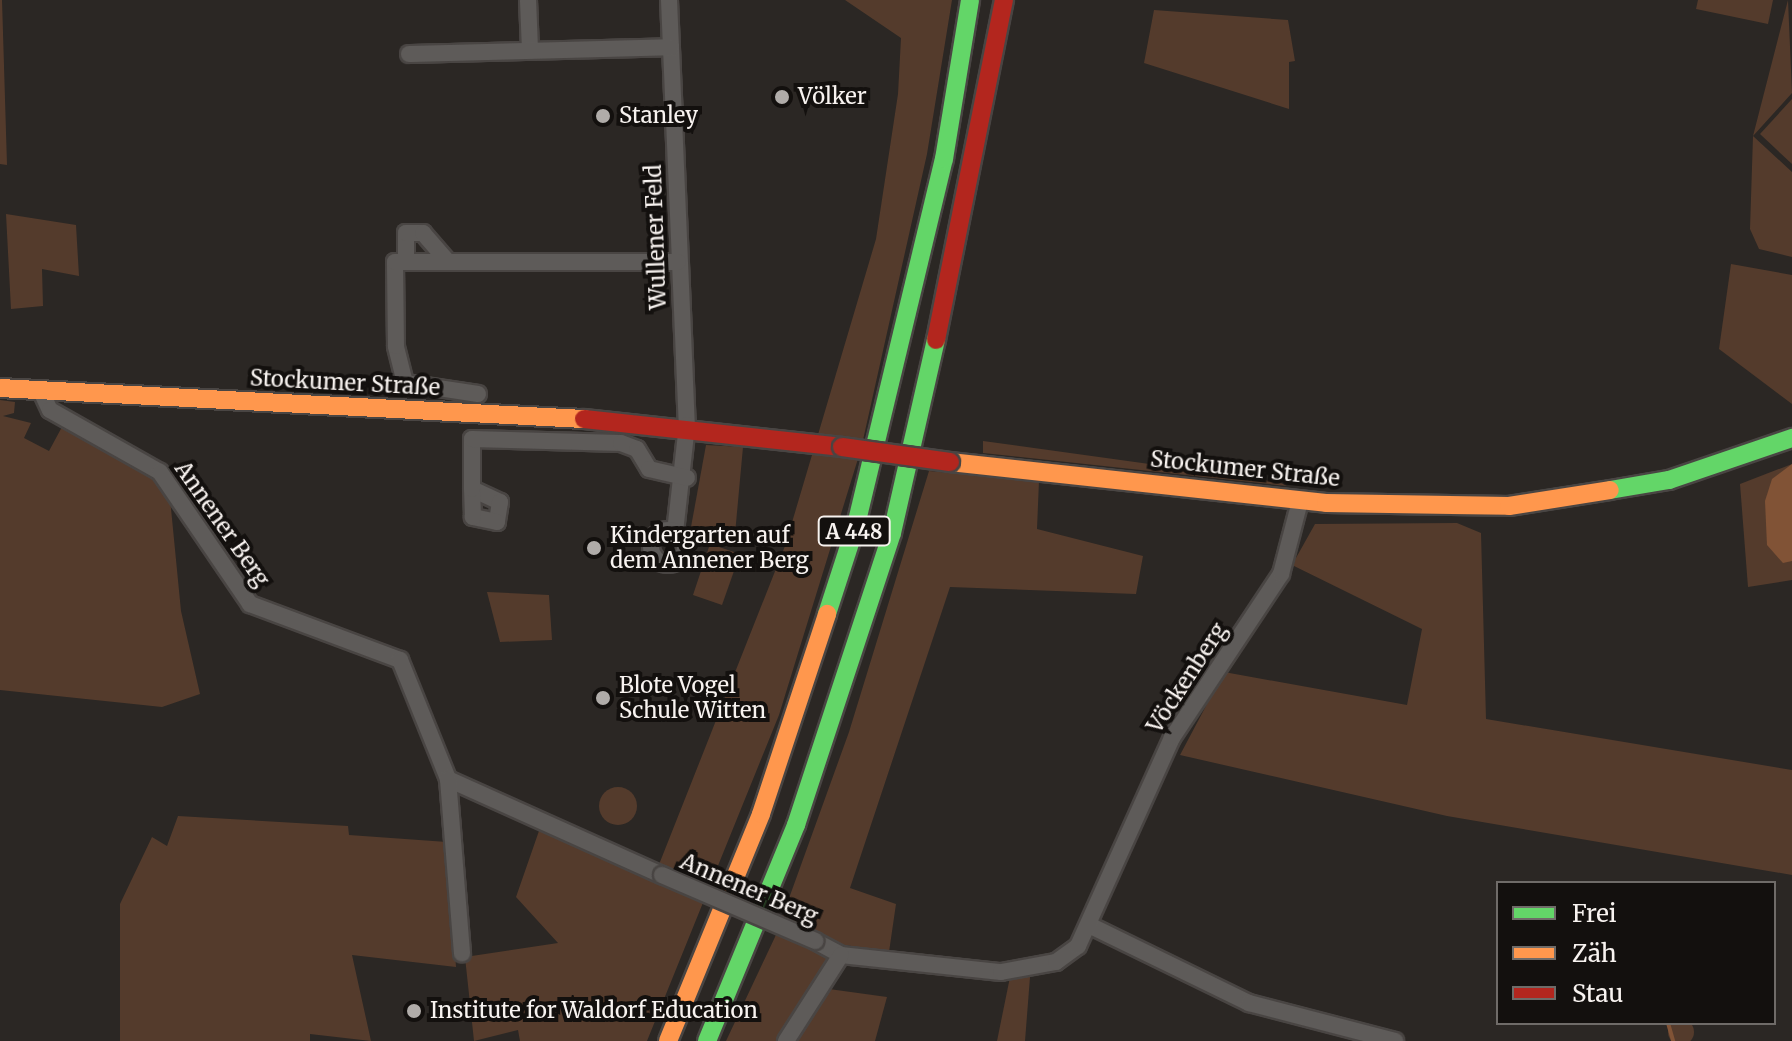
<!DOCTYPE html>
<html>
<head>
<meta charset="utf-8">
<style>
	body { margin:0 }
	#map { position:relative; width:1792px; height:1041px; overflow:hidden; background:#2b2724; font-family:Merriweather,serif }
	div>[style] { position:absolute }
	.green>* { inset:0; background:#543b2c }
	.round { border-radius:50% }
	.water>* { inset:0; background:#815336 }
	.stream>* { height:4px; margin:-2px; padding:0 2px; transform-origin:2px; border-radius:2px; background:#815336 }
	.roads { filter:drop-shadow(2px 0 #494543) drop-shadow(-2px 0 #494543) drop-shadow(0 2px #494543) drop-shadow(0 -2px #494543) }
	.street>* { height:16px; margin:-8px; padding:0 8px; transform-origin:8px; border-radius:8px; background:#5e5b59 }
	.street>.ring { margin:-8px; padding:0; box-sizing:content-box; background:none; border:16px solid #5e5b59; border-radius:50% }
	.fast>* { height:18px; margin:-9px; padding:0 9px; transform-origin:9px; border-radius:9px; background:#63d668 }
	.slow>* { height:18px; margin:-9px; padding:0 9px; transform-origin:9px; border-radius:9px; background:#ff974d }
	.jam>* { height:18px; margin:-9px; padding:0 9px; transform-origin:9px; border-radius:9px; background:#b3261e }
	.bridges { filter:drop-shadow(2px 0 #494543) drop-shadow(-2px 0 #494543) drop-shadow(0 2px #494543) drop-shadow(0 -2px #494543) }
	.street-bridge>* { height:16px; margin:-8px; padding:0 8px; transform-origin:8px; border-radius:8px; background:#5e5b59 }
	.jam-bridge>* { height:18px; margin:-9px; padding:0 9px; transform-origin:9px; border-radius:9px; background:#b3261e }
	.dots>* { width:22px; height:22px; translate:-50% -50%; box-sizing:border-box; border:4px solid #13100e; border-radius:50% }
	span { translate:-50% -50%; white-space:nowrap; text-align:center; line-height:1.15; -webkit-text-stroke:8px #13100e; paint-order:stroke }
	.shield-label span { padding:2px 6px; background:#13100e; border:2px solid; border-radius:6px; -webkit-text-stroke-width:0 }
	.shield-label { font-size:20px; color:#f8f3f0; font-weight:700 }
	.poi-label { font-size:22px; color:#f8f3f0 }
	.left { translate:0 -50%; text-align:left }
	.street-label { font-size:22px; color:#f8f3f0 }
	.legend { position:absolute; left:1496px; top:881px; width:280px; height:144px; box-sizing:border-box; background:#13100e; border:2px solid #6f6b68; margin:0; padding:10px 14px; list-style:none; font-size:24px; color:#f8f3f0 }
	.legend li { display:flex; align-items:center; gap:16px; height:40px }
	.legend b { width:40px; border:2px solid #6f6b68 }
</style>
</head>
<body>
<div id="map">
	<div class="green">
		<i style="clip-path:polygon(0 0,2px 0,7px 165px,0 164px)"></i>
		<i style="clip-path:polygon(845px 0,952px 0,927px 154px,861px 449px,779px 715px,647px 1041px,520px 1041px,518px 1030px,474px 1041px,465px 957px,558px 943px,516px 897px,540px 828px,658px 867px,785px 546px,876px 239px,898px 94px,901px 38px)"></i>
		<i style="clip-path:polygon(1698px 0,1773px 0,1768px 24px,1696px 9px)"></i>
		<i style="clip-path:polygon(1788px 0,1792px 93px,1753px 136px,1792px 172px,1792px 257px,1759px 249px,1750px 229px,1753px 136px)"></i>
		<i style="clip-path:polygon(1154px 10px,1288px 20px,1295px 61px,1289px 62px,1289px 109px,1144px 63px)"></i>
		<i style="clip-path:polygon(1792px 99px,1792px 164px,1760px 134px)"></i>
		<i style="clip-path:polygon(6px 214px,76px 225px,79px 276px,42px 269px,43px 306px,11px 309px)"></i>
		<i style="clip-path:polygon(1731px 264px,1792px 275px,1792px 404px,1719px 349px)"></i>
		<i style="clip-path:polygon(0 400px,15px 402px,14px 413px,3px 416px,31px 423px,24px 438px,49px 451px,63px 425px,169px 488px,181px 611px,200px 694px,162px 707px,0 690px)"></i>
		<i style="clip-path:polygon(983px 441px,1279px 482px,1287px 486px,983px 453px)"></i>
		<i style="clip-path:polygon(706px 445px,743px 447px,735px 534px,691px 527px)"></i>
		<i style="clip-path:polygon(1792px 464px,1792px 580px,1748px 587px,1740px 484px)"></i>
		<i style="clip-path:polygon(929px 471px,1039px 481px,1037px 529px,1143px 556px,1136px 594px,950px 587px,850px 888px,896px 904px,889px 952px,839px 944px,782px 1041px,726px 1041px,775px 937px,849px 732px)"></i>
		<i style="clip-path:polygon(1457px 523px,1481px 533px,1486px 719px,1792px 770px,1792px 875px,1447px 816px,1180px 755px,1224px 672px,1407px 705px,1422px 629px,1292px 565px,1315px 524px)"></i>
		<i style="clip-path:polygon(710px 544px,740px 554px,722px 605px,693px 595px)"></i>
		<i style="clip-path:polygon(487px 592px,549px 595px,552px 640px,500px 642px)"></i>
		<i class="round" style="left:599px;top:787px;width:38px;height:38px"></i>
		<i style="clip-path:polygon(178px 816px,348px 826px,349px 835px,447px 842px,456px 967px,352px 955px,371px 1041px,310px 1034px,310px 1041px,120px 1041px,120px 904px,152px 837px,167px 846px)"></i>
		<i style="clip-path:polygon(1010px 977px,1030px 977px,1025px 1041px,997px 1041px)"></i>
		<i style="clip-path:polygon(829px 989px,887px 997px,875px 1041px,798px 1041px)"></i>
		<i class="round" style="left:1668px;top:1019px;width:26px;height:26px"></i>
	</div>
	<div class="water">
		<i style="clip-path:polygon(1792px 464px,1792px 561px,1783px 563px,1767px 545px,1765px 501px,1772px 479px)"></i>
	</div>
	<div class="stream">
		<i style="left:1668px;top:1023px;width:19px;rotate:74deg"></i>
	</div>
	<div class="roads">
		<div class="street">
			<i style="left:528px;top:0;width:50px;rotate:87.7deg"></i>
			<i style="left:669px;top:0;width:425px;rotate:87.6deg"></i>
			<i style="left:687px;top:425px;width:108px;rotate:96.4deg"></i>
			<i style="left:409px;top:54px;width:262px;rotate:-1.5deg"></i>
			<i style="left:406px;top:262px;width:29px;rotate:-90deg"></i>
			<i style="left:406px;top:233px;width:17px"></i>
			<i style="left:423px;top:233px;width:37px;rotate:49deg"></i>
			<i style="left:41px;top:391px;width:21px;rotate:65deg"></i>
			<i style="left:50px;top:410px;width:126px;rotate:29.4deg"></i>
			<i style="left:160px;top:472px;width:160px;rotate:55.7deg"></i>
			<i style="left:250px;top:604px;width:160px;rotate:20.5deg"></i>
			<i style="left:400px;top:660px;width:128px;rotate:68deg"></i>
			<i style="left:448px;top:779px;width:235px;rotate:24.2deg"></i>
			<i style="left:478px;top:394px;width:74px;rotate:-171.4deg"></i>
			<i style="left:405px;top:383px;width:38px;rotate:-104deg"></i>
			<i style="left:396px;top:346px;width:84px;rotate:-90.7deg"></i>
			<i style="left:395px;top:262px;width:283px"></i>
			<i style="left:472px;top:489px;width:31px;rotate:25deg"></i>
			<i style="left:500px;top:502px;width:20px;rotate:99deg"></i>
			<i style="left:497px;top:522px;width:25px;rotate:-168deg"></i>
			<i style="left:473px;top:517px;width:28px;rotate:-92deg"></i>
			<i style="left:472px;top:489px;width:50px;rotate:-90deg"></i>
			<i style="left:472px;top:439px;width:149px;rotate:1.5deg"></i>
			<i style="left:621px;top:443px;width:17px;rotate:21deg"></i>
			<i style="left:637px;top:449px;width:23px;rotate:59deg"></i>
			<i style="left:649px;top:469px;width:39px;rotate:13deg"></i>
			<i class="ring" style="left:651px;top:530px;width:18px;height:18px"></i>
			<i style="left:448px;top:779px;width:175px;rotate:85.4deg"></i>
			<i style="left:1091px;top:926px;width:176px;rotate:26deg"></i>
			<i style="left:1249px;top:1003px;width:151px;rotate:14.6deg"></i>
			<i style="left:815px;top:941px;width:30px;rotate:28deg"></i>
			<i style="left:841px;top:955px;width:161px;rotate:6.1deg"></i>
			<i style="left:1001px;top:972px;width:56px;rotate:-10.3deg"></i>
			<i style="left:1056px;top:962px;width:27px;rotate:-36deg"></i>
			<i style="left:1078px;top:946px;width:228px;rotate:-65.7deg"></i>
			<i style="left:1172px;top:738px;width:197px;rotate:-56.4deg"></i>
			<i style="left:1281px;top:574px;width:75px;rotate:-75.4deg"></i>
			<i style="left:786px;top:1041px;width:102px;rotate:-57.4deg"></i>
		</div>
		<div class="fast">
			<i style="left:1610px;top:490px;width:60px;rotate:-9.6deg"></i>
			<i style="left:1669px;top:480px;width:130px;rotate:-18.9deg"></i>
			<i style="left:827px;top:614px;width:94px;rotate:-72deg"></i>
			<i style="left:856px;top:525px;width:376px;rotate:-76.5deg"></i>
			<i style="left:944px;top:159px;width:161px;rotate:-80.7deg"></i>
			<i style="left:707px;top:1041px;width:234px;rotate:-67.6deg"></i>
			<i style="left:796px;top:825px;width:307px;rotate:-71.8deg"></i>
			<i style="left:892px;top:533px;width:198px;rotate:-77.2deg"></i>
		</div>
		<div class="slow">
			<i style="left:0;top:388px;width:585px;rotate:3.04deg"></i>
			<i style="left:950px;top:462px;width:378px;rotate:6.2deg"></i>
			<i style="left:1326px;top:503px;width:183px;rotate:0.9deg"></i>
			<i style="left:1509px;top:506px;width:102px;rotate:-9deg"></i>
			<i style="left:668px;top:1041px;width:245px;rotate:-67.7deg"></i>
			<i style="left:761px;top:814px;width:211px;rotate:-71.7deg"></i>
		</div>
		<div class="jam">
			<i style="left:936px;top:340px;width:347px;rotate:-78.7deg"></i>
			<i style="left:584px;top:419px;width:260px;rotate:6.2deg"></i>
		</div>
	</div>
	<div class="bridges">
		<div class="street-bridge">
			<i style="left:662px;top:875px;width:167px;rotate:23.3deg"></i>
		</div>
		<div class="jam-bridge">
			<i style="left:842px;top:447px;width:109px;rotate:7.9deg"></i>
		</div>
	</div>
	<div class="dots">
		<i style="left:782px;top:97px;background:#b0aca9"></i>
		<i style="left:603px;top:116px;background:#b0aca9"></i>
		<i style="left:594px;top:548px;background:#b0aca9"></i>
		<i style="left:603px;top:698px;background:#b0aca9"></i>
		<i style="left:414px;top:1011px;background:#b0aca9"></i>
	</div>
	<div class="shield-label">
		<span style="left:854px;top:531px">A 448</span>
	</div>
	<div class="poi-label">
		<span class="left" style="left:798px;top:97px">Völker</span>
		<span class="left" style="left:619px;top:116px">Stanley</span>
		<span class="left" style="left:610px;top:548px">Kindergarten auf<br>dem Annener Berg</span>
		<span class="left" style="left:619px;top:698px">Blote Vogel<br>Schule Witten</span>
		<span class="left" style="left:430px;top:1011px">Institute for Waldorf Education</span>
	</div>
	<div class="street-label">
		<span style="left:656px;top:237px;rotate:-92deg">Wullener Feld</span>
		<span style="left:345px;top:383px;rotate:3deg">Stockumer Straße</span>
		<span style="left:1245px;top:469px;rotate:6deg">Stockumer Straße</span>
		<span style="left:222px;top:524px;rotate:55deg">Annener Berg</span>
		<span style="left:1187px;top:678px;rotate:-57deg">Vöckenberg</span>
		<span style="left:749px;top:889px;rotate:23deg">Annener Berg</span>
	</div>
	<ul class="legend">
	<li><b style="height:10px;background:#63d668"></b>Frei</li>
	<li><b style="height:10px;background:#ff974d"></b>Zäh</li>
	<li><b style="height:10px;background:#b3261e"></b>Stau</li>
	</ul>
</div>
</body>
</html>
